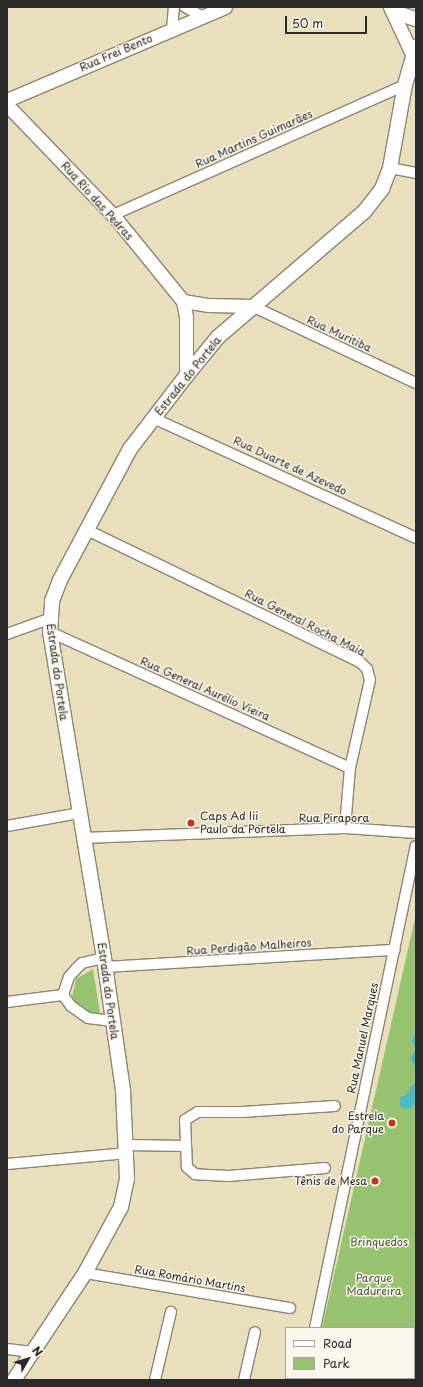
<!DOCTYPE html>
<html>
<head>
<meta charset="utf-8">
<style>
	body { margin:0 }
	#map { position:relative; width:423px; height:1387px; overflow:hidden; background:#eadfbc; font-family:"Playpen Sans",sans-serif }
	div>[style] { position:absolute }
	.green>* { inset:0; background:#97c371 }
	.water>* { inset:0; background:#4cbac5 }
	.roads { filter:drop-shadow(1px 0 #8a8574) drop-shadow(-1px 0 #8a8574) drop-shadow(0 1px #8a8574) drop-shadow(0 -1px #8a8574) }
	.minor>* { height:10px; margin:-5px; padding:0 5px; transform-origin:5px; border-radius:5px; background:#fff }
	.tertiary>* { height:13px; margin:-6.5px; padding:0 6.5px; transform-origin:6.5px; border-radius:6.5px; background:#fff }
	.secondary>* { height:14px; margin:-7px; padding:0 7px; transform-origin:7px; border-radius:7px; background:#fff }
	.dots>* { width:11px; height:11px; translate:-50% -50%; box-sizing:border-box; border:2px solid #fbf7ec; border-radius:50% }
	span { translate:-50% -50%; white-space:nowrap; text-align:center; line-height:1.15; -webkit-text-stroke:3px #fbf7ec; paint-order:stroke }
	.street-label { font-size:11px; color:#2b2b2b }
	.poi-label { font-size:11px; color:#2b2b2b }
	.left { translate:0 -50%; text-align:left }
	.right { translate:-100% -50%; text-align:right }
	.park-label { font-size:11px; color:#4b5940 }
	.frame { position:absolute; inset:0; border:8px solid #2b2b2b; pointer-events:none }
	.legend { position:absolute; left:285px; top:1327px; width:130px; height:52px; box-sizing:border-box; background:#fbf7ec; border:1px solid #a8a59f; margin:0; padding:5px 7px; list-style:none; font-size:12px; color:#2b2b2b }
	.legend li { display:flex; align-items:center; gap:8px; height:20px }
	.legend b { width:20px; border:1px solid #a8a59f }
	.north { position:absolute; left:8px; top:1339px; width:40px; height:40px; -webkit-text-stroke:3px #fbf7ec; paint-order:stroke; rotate:51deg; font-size:11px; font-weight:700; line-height:16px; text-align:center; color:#2b2b2b }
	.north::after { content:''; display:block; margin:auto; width:14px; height:18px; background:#2b2b2b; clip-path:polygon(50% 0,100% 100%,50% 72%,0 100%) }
	.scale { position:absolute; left:285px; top:16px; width:82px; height:18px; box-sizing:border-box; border:2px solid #2b2b2b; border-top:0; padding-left:5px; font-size:12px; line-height:14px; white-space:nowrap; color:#2b2b2b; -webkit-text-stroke:3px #fbf7ec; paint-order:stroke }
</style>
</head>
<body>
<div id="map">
	<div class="green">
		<i style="clip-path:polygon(416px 914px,415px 1380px,310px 1380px,414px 1378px,414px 1328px,322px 1328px)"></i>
		<i style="clip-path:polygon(93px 969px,100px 1013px,95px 1014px,89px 1014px,76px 1004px,72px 997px,76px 979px)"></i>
	</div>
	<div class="water">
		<i style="clip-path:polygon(416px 1030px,416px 1067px,410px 1059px,416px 1049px,412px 1041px)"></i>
		<i style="clip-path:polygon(416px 1082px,416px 1103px,410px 1109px,405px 1109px,400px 1106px,400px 1098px,409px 1093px,410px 1087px)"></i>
	</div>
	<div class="roads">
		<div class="minor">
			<i style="left:185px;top:7px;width:21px;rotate:29deg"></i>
			<i style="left:172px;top:29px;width:22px;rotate:-85deg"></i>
			<i style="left:390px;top:168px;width:26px;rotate:11deg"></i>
			<i style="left:113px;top:215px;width:320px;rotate:-24deg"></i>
			<i style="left:252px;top:306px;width:181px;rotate:25.2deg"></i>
			<i style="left:153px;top:418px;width:289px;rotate:24.5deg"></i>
			<i style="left:87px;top:530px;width:303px;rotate:25.8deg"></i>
			<i style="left:360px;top:662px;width:10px;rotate:45deg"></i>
			<i style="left:367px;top:669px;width:11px;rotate:75deg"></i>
			<i style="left:370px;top:680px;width:90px;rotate:102.8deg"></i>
			<i style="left:350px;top:768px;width:60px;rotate:94.8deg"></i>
			<i style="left:50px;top:632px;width:329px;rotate:24.4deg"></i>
			<i style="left:7px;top:634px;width:45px;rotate:-19.7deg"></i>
			<i style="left:7px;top:826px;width:73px;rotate:-10.2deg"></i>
			<i style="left:83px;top:838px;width:262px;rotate:-2.2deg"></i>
			<i style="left:345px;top:828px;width:71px;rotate:4deg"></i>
			<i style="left:106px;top:967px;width:289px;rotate:-3.4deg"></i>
			<i style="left:63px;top:995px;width:19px;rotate:-72deg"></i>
			<i style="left:69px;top:977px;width:11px;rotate:-49deg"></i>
			<i style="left:76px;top:969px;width:8px;rotate:-45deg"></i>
			<i style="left:82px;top:963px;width:23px;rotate:-13deg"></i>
			<i style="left:63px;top:995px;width:14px;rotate:54deg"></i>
			<i style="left:71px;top:1006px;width:21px;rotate:35deg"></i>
			<i style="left:88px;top:1018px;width:25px;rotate:7deg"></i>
			<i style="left:7px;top:1002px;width:56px;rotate:-7.1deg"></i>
			<i style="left:127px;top:1145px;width:59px;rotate:1deg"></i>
			<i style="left:7px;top:1164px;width:121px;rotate:-5.2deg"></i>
			<i style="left:325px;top:1168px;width:97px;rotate:175.3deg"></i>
			<i style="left:228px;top:1176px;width:33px;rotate:-177deg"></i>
			<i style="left:195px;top:1174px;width:11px;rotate:-139deg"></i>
			<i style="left:187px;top:1167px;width:47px;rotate:-92.4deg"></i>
			<i style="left:185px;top:1120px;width:15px;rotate:-32deg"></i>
			<i style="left:198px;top:1112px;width:44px"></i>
			<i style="left:242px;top:1112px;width:93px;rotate:-3.7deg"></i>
			<i style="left:85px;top:1273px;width:208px;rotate:9.7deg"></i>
			<i style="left:315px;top:1328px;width:492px;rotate:-78.2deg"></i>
			<i style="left:7px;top:1349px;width:25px;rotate:7deg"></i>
			<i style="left:155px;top:1380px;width:70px;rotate:-76.8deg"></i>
			<i style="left:244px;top:1380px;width:49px;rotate:-77.1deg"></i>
			<i style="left:303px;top:1380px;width:2px;rotate:-63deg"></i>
		</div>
		<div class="tertiary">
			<i style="left:390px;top:7px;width:52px;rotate:64.9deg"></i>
			<i style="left:7px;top:100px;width:237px;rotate:-23.1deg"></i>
			<i style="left:7px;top:105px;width:153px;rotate:46.1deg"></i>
			<i style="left:113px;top:215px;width:111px;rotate:50.9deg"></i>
			<i style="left:183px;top:301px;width:16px;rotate:79deg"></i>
			<i style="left:186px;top:317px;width:59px;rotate:90deg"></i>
			<i style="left:183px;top:301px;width:26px;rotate:9deg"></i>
			<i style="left:209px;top:305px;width:43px;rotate:1.3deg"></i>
		</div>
		<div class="secondary">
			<i style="left:394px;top:12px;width:23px;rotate:18deg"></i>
			<i style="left:14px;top:1380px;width:128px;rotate:-56.4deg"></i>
			<i style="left:85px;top:1273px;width:75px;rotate:-61.4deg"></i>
			<i style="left:121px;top:1207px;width:29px;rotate:-78deg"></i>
			<i style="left:127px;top:1179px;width:89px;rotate:-92.6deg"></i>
			<i style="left:123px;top:1090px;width:133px;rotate:-98.2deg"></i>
			<i style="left:104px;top:958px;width:330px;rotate:-99.4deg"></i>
			<i style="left:50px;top:632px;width:31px;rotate:-86deg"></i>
			<i style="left:52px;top:601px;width:22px;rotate:-69deg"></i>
			<i style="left:60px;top:580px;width:149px;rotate:-61.9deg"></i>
			<i style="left:130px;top:449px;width:92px;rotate:-52.5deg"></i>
			<i style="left:186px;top:376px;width:50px;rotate:-50.6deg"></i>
			<i style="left:218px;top:337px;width:192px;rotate:-40.6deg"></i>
			<i style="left:364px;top:212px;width:29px;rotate:-52deg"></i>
			<i style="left:382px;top:189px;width:22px;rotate:-69deg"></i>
			<i style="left:390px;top:168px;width:84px;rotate:-79.8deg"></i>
			<i style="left:405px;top:85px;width:40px;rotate:-74deg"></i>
		</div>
	</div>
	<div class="dots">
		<i style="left:191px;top:823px;background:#c8321e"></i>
		<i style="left:392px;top:1123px;background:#c8321e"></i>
		<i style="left:375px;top:1181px;background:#c8321e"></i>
	</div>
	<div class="street-label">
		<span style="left:116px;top:53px;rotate:-23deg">Rua Frei Bento</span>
		<span style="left:254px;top:139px;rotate:-24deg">Rua Martins Guimarães</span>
		<span style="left:97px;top:201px;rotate:48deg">Rua Rio das Pedras</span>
		<span style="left:339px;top:334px;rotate:25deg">Rua Muritiba</span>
		<span style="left:188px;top:376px;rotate:-51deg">Estrada do Portela</span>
		<span style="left:290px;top:466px;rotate:25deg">Rua Duarte de Azevedo</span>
		<span style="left:305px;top:623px;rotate:27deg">Rua General Rocha Maia</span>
		<span style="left:57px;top:672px;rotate:82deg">Estrada do Portela</span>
		<span style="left:205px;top:689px;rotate:24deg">Rua General Aurélio Vieira</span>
		<span style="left:334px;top:818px">Rua Pirapora</span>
		<span style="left:249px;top:947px;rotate:-4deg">Rua Perdigão Malheiros</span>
		<span style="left:108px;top:991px;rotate:82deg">Estrada do Portela</span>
		<span style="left:363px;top:1038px;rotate:-78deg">Rua Manuel Marques</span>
		<span style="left:190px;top:1279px;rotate:10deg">Rua Romário Martins</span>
	</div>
	<div class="poi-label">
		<span class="left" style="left:200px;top:823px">Caps Ad Iii<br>Paulo da Portela</span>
		<span class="right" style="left:384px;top:1123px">Estrela<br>do Parque</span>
		<span class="right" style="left:367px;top:1181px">Tênis de Mesa</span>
	</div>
	<div class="park-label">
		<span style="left:379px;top:1242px">Brinquedos</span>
		<span style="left:374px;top:1285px">Parque<br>Madureira</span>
	</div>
	<div class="frame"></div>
	<ul class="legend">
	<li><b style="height:5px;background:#fff"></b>Road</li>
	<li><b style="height:11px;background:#97c371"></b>Park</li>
	</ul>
	<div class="north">N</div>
	<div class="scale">50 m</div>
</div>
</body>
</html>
